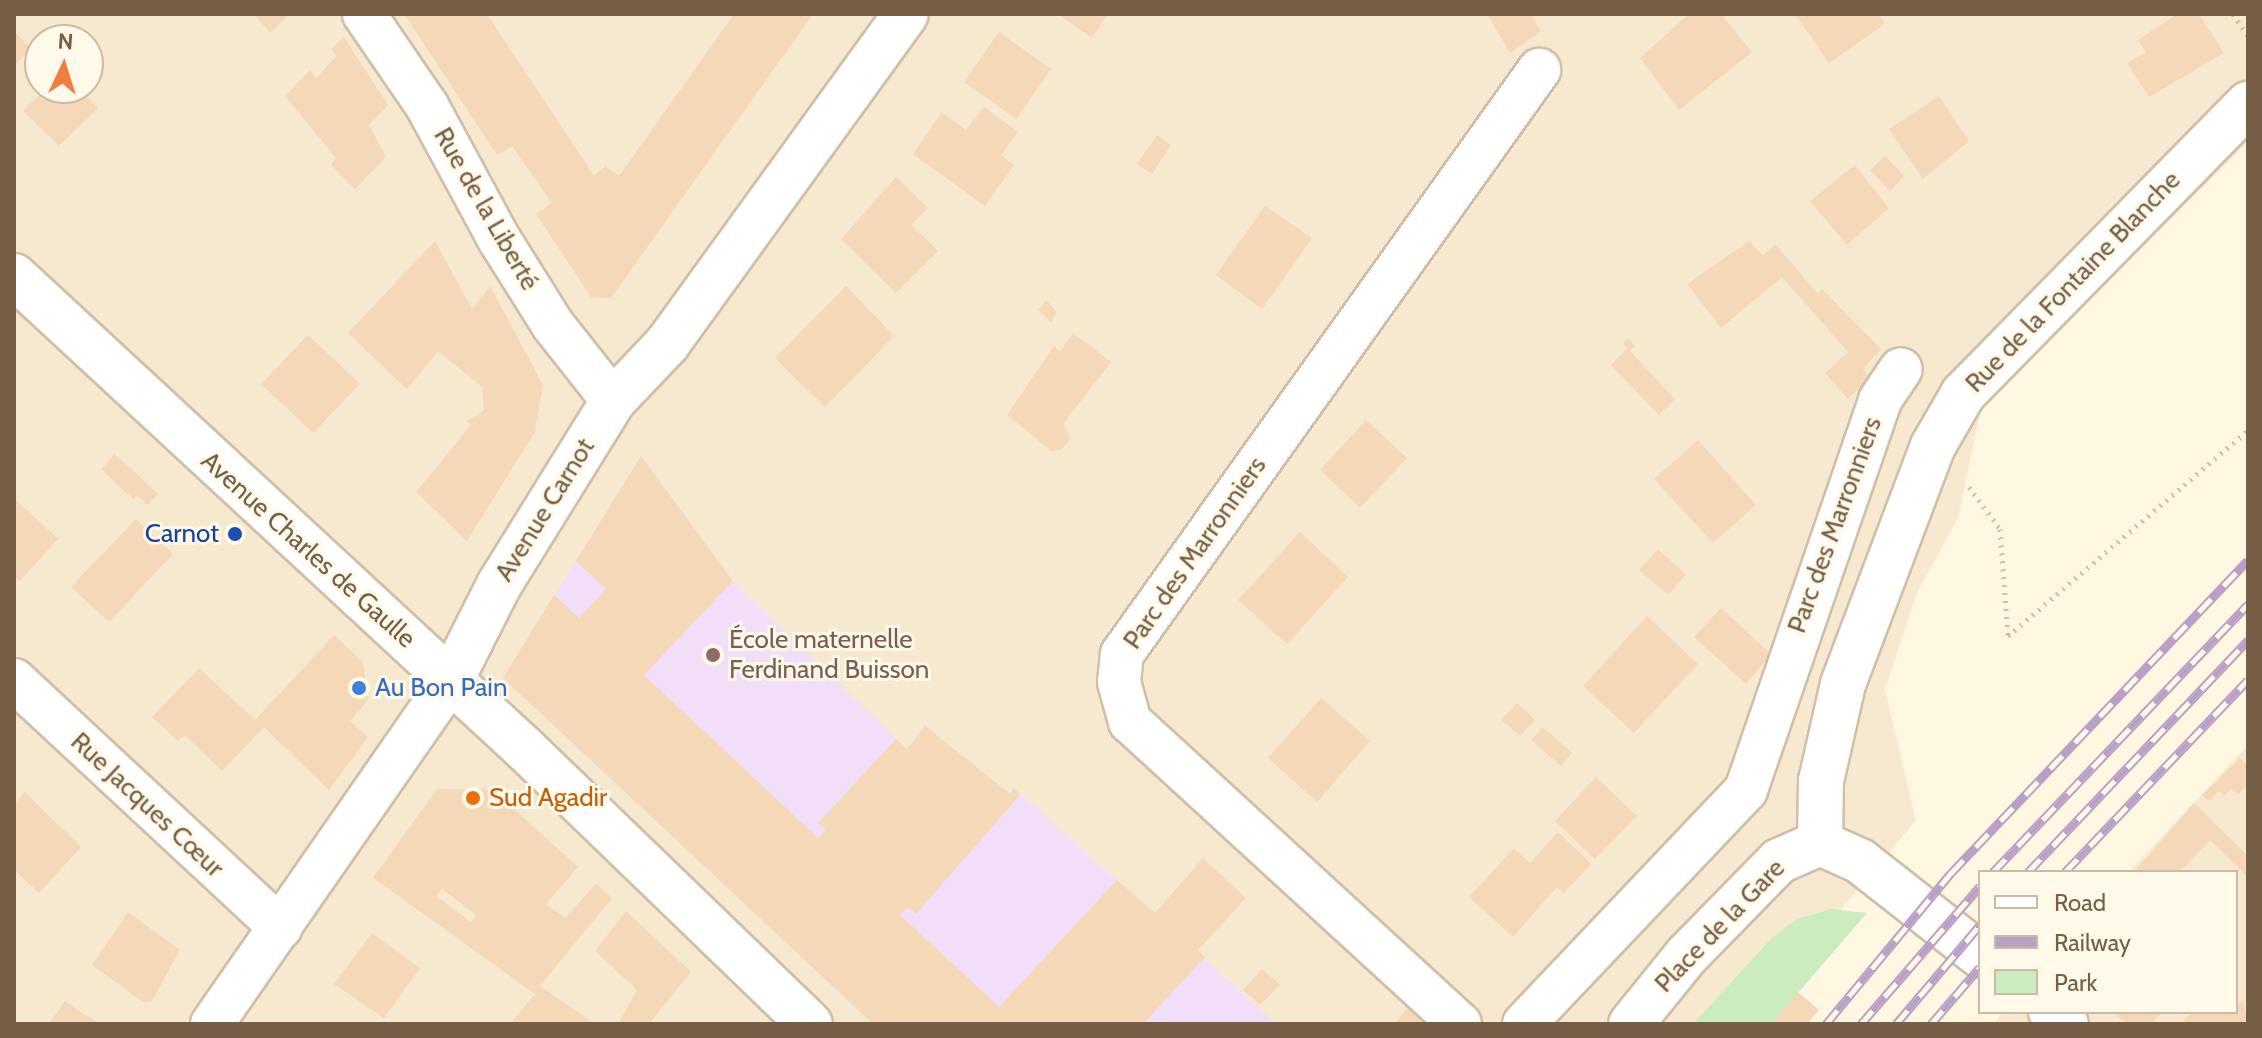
<!DOCTYPE html>
<html>
<head>
<meta charset="utf-8">
<style>
	body { margin:0 }
	#map { position:relative; width:2262px; height:1038px; overflow:hidden; background:#fef7e1; font-family:Cabin,sans-serif }
	div>[style] { position:absolute }
	.residential>* { inset:0; background:#f6e9cf }
	.education>* { inset:0; background:#f3defa }
	.green>* { inset:0; background:#cbecbf }
	.building>* { inset:0; background:#f5d8b7 }
	.path>* { height:5px; margin-top:-2.5px; transform-origin:0; background:repeating-linear-gradient(90deg,#d9bc9a 0 2px,transparent 0 8px) }
	.roads { filter:drop-shadow(2px 0 #cfbfa8) drop-shadow(-2px 0 #cfbfa8) drop-shadow(0 2px #cfbfa8) drop-shadow(0 -2px #cfbfa8) }
	.minor>* { height:42px; margin:-21px; padding:0 21px; transform-origin:21px; border-radius:21px; background:#fff }
	.tertiary>* { height:44px; margin:-22px; padding:0 22px; transform-origin:22px; border-radius:22px; background:#fff }
	.rail>* { height:9px; margin-top:-4.5px; transform-origin:0; background:repeating-linear-gradient(90deg,#fff9e9 0 18px,#baa0c7 0 36px); box-sizing:border-box; border-block:2px solid #baa0c7 }
	.dots>* { width:22px; height:22px; translate:-50% -50%; box-sizing:border-box; border:4px solid #fff9e9; border-radius:50% }
	span { translate:-50% -50%; white-space:nowrap; text-align:center; line-height:1.15; -webkit-text-stroke:6px #fff9e9; paint-order:stroke }
	.street-label { font-size:26px; color:#765e47 }
	.transit-label { font-size:26px; color:#164399 }
	.right { translate:-100% -50%; text-align:right }
	.education-label { font-size:26px; color:#785e54 }
	.left { translate:0 -50%; text-align:left }
	.shop-label { font-size:26px; color:#366cbe }
	.food-label { font-size:26px; color:#c56008 }
	.frame { position:absolute; inset:0; border:16px solid #765e47; pointer-events:none }
	.legend { position:absolute; left:1978px; top:870px; width:260px; height:144px; box-sizing:border-box; background:#fff9e9; border:2px solid #c8bba8; margin:0; padding:10px 14px; list-style:none; font-size:24px; color:#765e47 }
	.legend li { display:flex; align-items:center; gap:16px; height:40px }
	.legend b { width:40px; border:2px solid #c8bba8 }
	.north { position:absolute; left:24px; top:24px; width:80px; height:80px; box-sizing:border-box; background:#fff9e9; border:2px solid #c8bba8; border-radius:50%; rotate:4deg; font-size:22px; font-weight:700; line-height:32px; text-align:center; color:#765e47 }
	.north::after { content:''; display:block; margin:auto; width:28px; height:36px; background:#ef7f3f; clip-path:polygon(50% 0,100% 100%,50% 72%,0 100%) }
</style>
</head>
<body>
<div id="map">
	<div class="residential">
		<i style="clip-path:polygon(evenodd,14px 14px,2248px 14px,2248px 142px,1981px 409px,1958px 518px,1916px 595px,1885px 690px,1916px 820px,1745px 1024px,14px 1024px,14px 14px,40px 40px,88px 40px,88px 88px,40px 88px,40px 40px)"></i>
		<i style="clip-path:polygon(2248px 745px,2248px 1024px,1993px 1024px,2003px 1012px,2236px 1012px,2236px 872px,2129px 872px)"></i>
	</div>
	<div class="education">
		<i style="clip-path:polygon(641px 456px,733px 581px,907px 749px,925px 726px,1009px 794px,1014px 788px,1277px 1024px,873px 1024px,503px 678px)"></i>
	</div>
	<div class="green">
		<i style="clip-path:polygon(1832px 909px,1867px 913px,1771px 1024px,1693px 1024px,1771px 939px,1797px 919px)"></i>
	</div>
	<div class="building">
		<i style="clip-path:polygon(254px 14px,289px 14px,270px 33px)"></i>
		<i style="clip-path:polygon(404px 14px,487px 14px,594px 176px,605px 166px,619px 176px,734px 14px,813px 14px,611px 298px,591px 297px,536px 214px,552px 203px,512px 146px,497px 155px)"></i>
		<i style="clip-path:polygon(1058px 14px,1108px 14px,1092px 38px)"></i>
		<i style="clip-path:polygon(1487px 14px,1531px 14px,1541px 32px,1510px 53px)"></i>
		<i style="clip-path:polygon(1689px 14px,1721px 14px,1752px 52px,1679px 110px,1640px 58px)"></i>
		<i style="clip-path:polygon(1795px 14px,1878px 14px,1885px 24px,1829px 63px)"></i>
		<i style="clip-path:polygon(2177px 14px,2199px 14px,2224px 53px,2149px 97px,2127px 63px,2146px 52px,2138px 40px)"></i>
		<i style="clip-path:polygon(14px 31px,31px 49px,14px 66px)"></i>
		<i style="clip-path:polygon(999px 32px,1051px 69px,1016px 119px,964px 82px)"></i>
		<i style="clip-path:polygon(344px 37px,388px 105px,369px 125px,386px 157px,355px 189px,331px 165px,336px 158px,285px 96px,310px 70px,316px 78px,337px 56px,331px 49px)"></i>
		<i style="clip-path:polygon(47px 88px,78px 88px,98px 108px,59px 146px,23px 111px)"></i>
		<i style="clip-path:polygon(1939px 96px,1969px 141px,1923px 179px,1889px 129px)"></i>
		<i style="clip-path:polygon(984px 107px,1018px 132px,1001px 155px,1014px 165px,985px 206px,913px 154px,942px 112px,966px 130px)"></i>
		<i style="clip-path:polygon(1157px 135px,1171px 145px,1152px 174px,1137px 164px)"></i>
		<i style="clip-path:polygon(1885px 156px,1904px 176px,1890px 191px,1870px 170px)"></i>
		<i style="clip-path:polygon(1855px 165px,1889px 208px,1847px 245px,1810px 201px)"></i>
		<i style="clip-path:polygon(896px 177px,928px 208px,911px 225px,938px 251px,896px 293px,841px 239px)"></i>
		<i style="clip-path:polygon(1265px 206px,1312px 238px,1262px 309px,1216px 275px)"></i>
		<i style="clip-path:polygon(435px 241px,472px 309px,490px 286px,543px 385px,535px 432px,467px 541px,416px 492px,471px 425px,467px 421px,484px 410px,482px 387px,438px 351px,407px 389px,348px 333px)"></i>
		<i style="clip-path:polygon(1749px 241px,1763px 256px,1775px 244px,1818px 294px,1822px 289px,1881px 349px,1863px 369px,1870px 377px,1848px 399px,1825px 373px,1848px 352px,1782px 277px,1721px 328px,1687px 284px)"></i>
		<i style="clip-path:polygon(846px 286px,894px 336px,825px 407px,775px 358px)"></i>
		<i style="clip-path:polygon(1046px 300px,1057px 312px,1051px 322px,1038px 310px)"></i>
		<i style="clip-path:polygon(1073px 333px,1111px 362px,1063px 424px,1071px 438px,1061px 450px,1051px 451px,1007px 415px,1054px 346px,1060px 351px)"></i>
		<i style="clip-path:polygon(308px 335px,360px 384px,313px 433px,261px 384px)"></i>
		<i style="clip-path:polygon(1628px 338px,1635px 346px,1630px 351px,1675px 399px,1659px 415px,1611px 365px,1627px 348px,1623px 343px)"></i>
		<i style="clip-path:polygon(1366px 420px,1407px 458px,1360px 508px,1320px 470px)"></i>
		<i style="clip-path:polygon(1698px 440px,1756px 505px,1713px 543px,1654px 479px)"></i>
		<i style="clip-path:polygon(115px 454px,158px 494px,148px 505px,137px 495px,133px 499px,101px 469px)"></i>
		<i style="clip-path:polygon(641px 456px,733px 581px,644px 675px,818px 838px,826px 830px,818px 823px,896px 739px,907px 749px,925px 726px,1010px 794px,1014px 788px,1020px 795px,916px 914px,908px 907px,900px 915px,999px 1007px,1117px 880px,1155px 913px,1203px 858px,1246px 898px,1198px 950px,1205px 957px,1143px 1024px,873px 1024px,503px 678px,554px 595px,579px 618px,606px 589px,576px 561px)"></i>
		<i style="clip-path:polygon(14px 498px,58px 539px,20px 581px,14px 576px)"></i>
		<i style="clip-path:polygon(136px 519px,173px 554px,109px 622px,71px 587px)"></i>
		<i style="clip-path:polygon(1300px 532px,1348px 577px,1287px 644px,1238px 600px)"></i>
		<i style="clip-path:polygon(1658px 549px,1686px 575px,1668px 595px,1639px 570px)"></i>
		<i style="clip-path:polygon(1721px 608px,1771px 654px,1746px 684px,1694px 637px)"></i>
		<i style="clip-path:polygon(1647px 616px,1698px 664px,1634px 733px,1583px 686px)"></i>
		<i style="clip-path:polygon(334px 635px,363px 662px,368px 700px,350px 721px,368px 737px,329px 790px,264px 727px,222px 771px,185px 735px,178px 741px,152px 717px,199px 668px,255px 720px)"></i>
		<i style="clip-path:polygon(1321px 698px,1370px 741px,1317px 802px,1268px 758px)"></i>
		<i style="clip-path:polygon(1517px 703px,1535px 720px,1520px 736px,1501px 720px)"></i>
		<i style="clip-path:polygon(1543px 727px,1572px 753px,1561px 766px,1531px 740px)"></i>
		<i style="clip-path:polygon(2240px 758px,2248px 766px,2248px 784px,2239px 794px,2231px 789px,2224px 796px,2219px 791px,2209px 801px,2202px 795px)"></i>
		<i style="clip-path:polygon(1596px 777px,1637px 816px,1595px 859px,1555px 821px)"></i>
		<i style="clip-path:polygon(evenodd,437px 789px,493px 790px,578px 867px,546px 904px,565px 918px,596px 884px,612px 898px,540px 986px,595px 1024px,510px 1024px,535px 994px,373px 878px,437px 789px,442px 889px,476px 915px,471px 922px,436px 896px,442px 889px)"></i>
		<i style="clip-path:polygon(25px 792px,81px 847px,39px 893px,14px 869px,14px 804px)"></i>
		<i style="clip-path:polygon(2194px 803px,2248px 856px,2248px 877px,2210px 840px,2180px 872px,2134px 872px)"></i>
		<i style="clip-path:polygon(1558px 832px,1591px 864px,1564px 893px,1557px 887px,1513px 937px,1469px 897px,1514px 848px,1530px 863px)"></i>
		<i style="clip-path:polygon(626px 911px,691px 972px,649px 1024px,618px 1024px,637px 990px,595px 951px)"></i>
		<i style="clip-path:polygon(128px 912px,180px 950px,152px 1001px,143px 1002px,92px 965px)"></i>
		<i style="clip-path:polygon(372px 933px,420px 968px,384px 1018px,334px 984px)"></i>
		<i style="clip-path:polygon(1262px 969px,1280px 985px,1260px 1005px,1243px 990px)"></i>
		<i style="clip-path:polygon(1798px 992px,1819px 1010px,1807px 1024px,1771px 1024px)"></i>
		<i style="clip-path:polygon(2243px 999px,2248px 1024px,2181px 1024px,2192px 1012px,2236px 1012px,2236px 1001px,2239px 1005px)"></i>
		<i style="clip-path:polygon(65px 1001px,83px 1014px,102px 1024px,49px 1024px)"></i>
		<i style="clip-path:polygon(1410px 1004px,1431px 1024px,1395px 1024px)"></i>
		<i style="clip-path:polygon(2113px 1012px,2163px 1012px,2151px 1024px,2127px 1024px)"></i>
	</div>
	<div class="path">
		<i style="left:2233px;top:14px;width:27px;rotate:56deg"></i>
		<i style="left:1969px;top:487px;width:52px;rotate:53.6deg"></i>
		<i style="left:2000px;top:529px;width:107px;rotate:85.7deg"></i>
		<i style="left:2008px;top:636px;width:316px;rotate:-40.6deg"></i>
	</div>
	<div class="roads">
		<div class="minor">
			<i style="left:364px;top:14px;width:112px;rotate:55.6deg"></i>
			<i style="left:427px;top:106px;width:151px;rotate:61.6deg"></i>
			<i style="left:499px;top:239px;width:102px;rotate:57.9deg"></i>
			<i style="left:553px;top:325px;width:97px;rotate:51.7deg"></i>
			<i style="left:14px;top:680px;width:364px;rotate:42.9deg"></i>
			<i style="left:212px;top:1024px;width:419px;rotate:-55.2deg"></i>
			<i style="left:1460px;top:1024px;width:447px;rotate:-137.5deg"></i>
			<i style="left:1130px;top:722px;width:41px;rotate:-105.4deg"></i>
			<i style="left:1119px;top:682px;width:28px;rotate:-84deg"></i>
			<i style="left:1122px;top:654px;width:718px;rotate:-54.47deg"></i>
			<i style="left:1524px;top:1024px;width:323px;rotate:-46.5deg"></i>
			<i style="left:1746px;top:790px;width:412px;rotate:-71deg"></i>
			<i style="left:1880px;top:400px;width:37px;rotate:-56deg"></i>
		</div>
		<div class="tertiary">
			<i style="left:14px;top:276px;width:696px;rotate:42.79deg"></i>
			<i style="left:525px;top:749px;width:396px;rotate:44deg"></i>
			<i style="left:451px;top:680px;width:106px;rotate:-63.2deg"></i>
			<i style="left:499px;top:585px;width:216px;rotate:-58.2deg"></i>
			<i style="left:613px;top:401px;width:79px;rotate:-46.5deg"></i>
			<i style="left:667px;top:344px;width:407px;rotate:-54.1deg"></i>
			<i style="left:1820px;top:843px;width:62px;rotate:-89.1deg"></i>
			<i style="left:1821px;top:781px;width:99px;rotate:-77.2deg"></i>
			<i style="left:1843px;top:684px;width:254px;rotate:-69.3deg"></i>
			<i style="left:1933px;top:446px;width:60px;rotate:-60deg"></i>
			<i style="left:1963px;top:394px;width:407px;rotate:-45.5deg"></i>
			<i style="left:1820px;top:843px;width:44px;rotate:24.2deg"></i>
			<i style="left:1860px;top:861px;width:152px;rotate:38.1deg"></i>
			<i style="left:2051px;top:1012px;width:19px;rotate:39deg"></i>
			<i style="left:1631px;top:1024px;width:87px;rotate:-51deg"></i>
			<i style="left:1686px;top:956px;width:133px;rotate:-45.6deg"></i>
			<i style="left:1779px;top:861px;width:45px;rotate:-23.7deg"></i>
		</div>
	</div>
	<div class="rail">
		<i style="left:1993px;top:872px;width:370px;rotate:-46.4deg"></i>
		<i style="left:2028px;top:872px;width:320px;rotate:-46.5deg"></i>
		<i style="left:2065px;top:872px;width:265px;rotate:-46.4deg"></i>
		<i style="left:1826px;top:1024px;width:196px;rotate:-50.4deg"></i>
		<i style="left:1951px;top:873px;width:431px;rotate:-46.5deg"></i>
		<i style="left:1861px;top:1024px;width:182px;rotate:-49.2deg"></i>
		<i style="left:1896px;top:1024px;width:130px;rotate:-49.7deg"></i>
		<i style="left:1931px;top:1024px;width:75px;rotate:-49.3deg"></i>
	</div>
	<div class="dots">
		<i style="left:235px;top:534px;background:#1a4fb4"></i>
		<i style="left:713px;top:655px;background:#8d6e63"></i>
		<i style="left:359px;top:688px;background:#3f7fe0"></i>
		<i style="left:473px;top:798px;background:#e8710a"></i>
	</div>
	<div class="street-label">
		<span style="left:486px;top:209px;rotate:60deg">Rue de la Liberté</span>
		<span style="left:2073px;top:282px;rotate:-46deg">Rue de la Fontaine Blanche</span>
		<span style="left:545px;top:510px;rotate:-58deg">Avenue Carnot</span>
		<span style="left:1835px;top:525px;rotate:-70deg">Parc des Marronniers</span>
		<span style="left:308px;top:550px;rotate:42deg">Avenue Charles de Gaulle</span>
		<span style="left:1195px;top:553px;rotate:-55deg">Parc des Marronniers</span>
		<span style="left:147px;top:805px;rotate:43deg">Rue Jacques Cœur</span>
		<span style="left:1720px;top:926px;rotate:-46deg">Place de la Gare</span>
	</div>
	<div class="transit-label">
		<span class="right" style="left:219px;top:534px">Carnot</span>
	</div>
	<div class="education-label">
		<span class="left" style="left:729px;top:655px">École maternelle<br>Ferdinand Buisson</span>
	</div>
	<div class="shop-label">
		<span class="left" style="left:375px;top:688px">Au Bon Pain</span>
	</div>
	<div class="food-label">
		<span class="left" style="left:489px;top:798px">Sud Agadir</span>
	</div>
	<div class="frame"></div>
	<ul class="legend">
	<li><b style="height:10px;background:#fff"></b>Road</li>
	<li><b style="height:10px;background:#baa0c7"></b>Railway</li>
	<li><b style="height:22px;background:#cbecbf"></b>Park</li>
	</ul>
	<div class="north">N</div>
</div>
</body>
</html>
